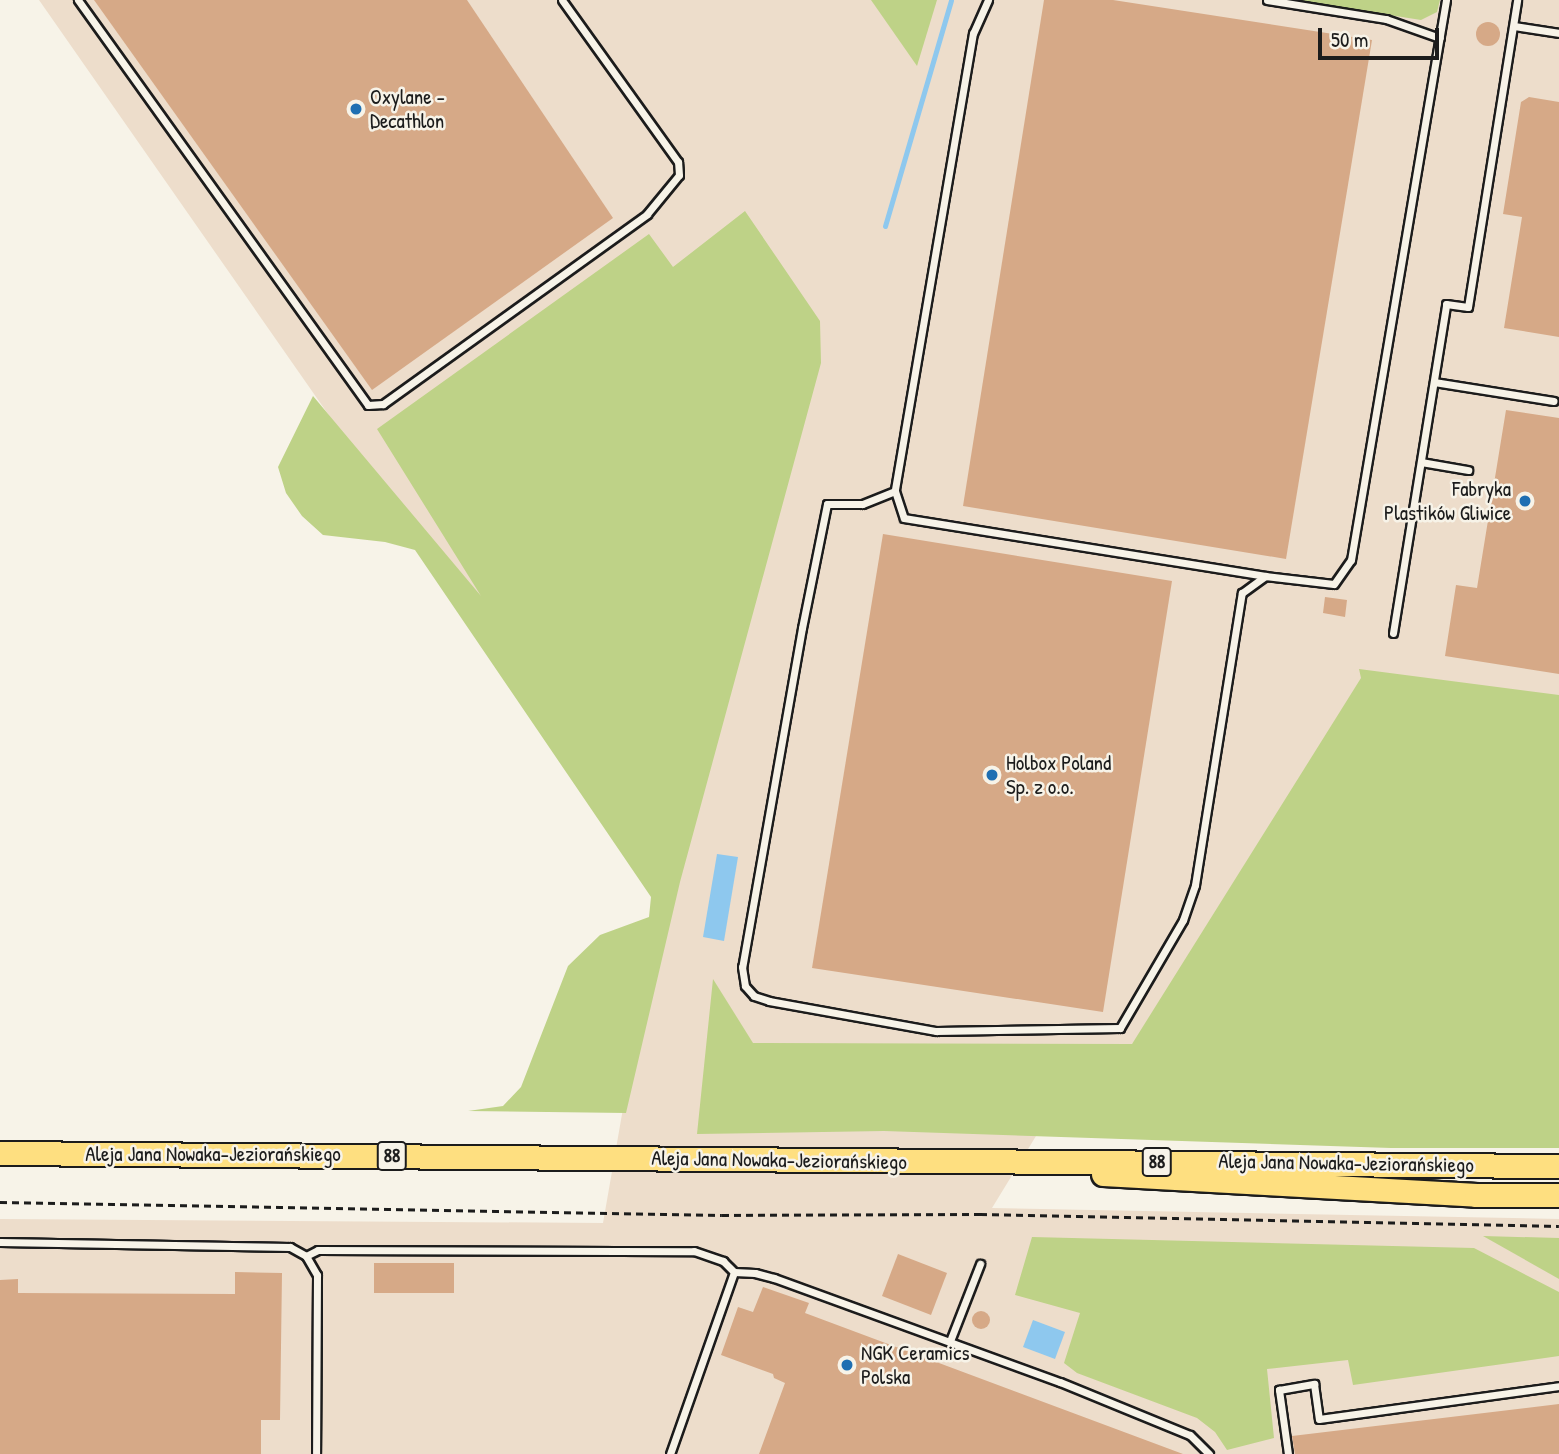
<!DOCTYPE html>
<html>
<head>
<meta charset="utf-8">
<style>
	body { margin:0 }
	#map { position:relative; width:1559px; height:1454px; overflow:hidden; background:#f7f3e8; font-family:"Patrick Hand",sans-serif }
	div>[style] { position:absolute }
	.built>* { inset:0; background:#edddcb }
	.green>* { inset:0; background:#bed287 }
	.water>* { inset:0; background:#8ec8ee }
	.stream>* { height:5px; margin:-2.5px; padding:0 2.5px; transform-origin:2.5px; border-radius:2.5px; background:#8ec8ee }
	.building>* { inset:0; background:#d6a987 }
	.round { border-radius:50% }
	.path>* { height:2.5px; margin-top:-1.25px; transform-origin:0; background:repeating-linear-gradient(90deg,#1c1c1c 0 7px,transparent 0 12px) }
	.roads { filter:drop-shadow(2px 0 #1c1c1c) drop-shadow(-2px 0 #1c1c1c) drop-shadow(0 2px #1c1c1c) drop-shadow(0 -2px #1c1c1c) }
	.lane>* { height:7px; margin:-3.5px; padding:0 3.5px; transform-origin:3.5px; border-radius:3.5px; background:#f7f3e8 }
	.primary>* { height:23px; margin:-11.5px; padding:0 11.5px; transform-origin:11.5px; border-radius:11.5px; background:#fedf80 }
	.dots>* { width:19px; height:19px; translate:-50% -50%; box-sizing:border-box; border:4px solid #f7f3e8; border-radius:50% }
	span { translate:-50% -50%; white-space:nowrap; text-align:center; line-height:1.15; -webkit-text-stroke:5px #f7f3e8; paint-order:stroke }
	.shield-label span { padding:2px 5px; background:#f7f3e8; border:2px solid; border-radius:5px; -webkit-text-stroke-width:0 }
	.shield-label { font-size:19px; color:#1c1c1c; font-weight:700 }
	.poi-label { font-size:21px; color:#1c1c1c }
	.left { translate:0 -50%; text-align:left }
	.right { translate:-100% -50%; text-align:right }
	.street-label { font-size:21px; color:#1c1c1c }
	.scale { position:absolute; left:1318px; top:28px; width:121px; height:32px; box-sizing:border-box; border:4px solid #1c1c1c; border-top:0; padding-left:9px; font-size:21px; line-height:24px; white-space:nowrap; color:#1c1c1c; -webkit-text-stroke:5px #f7f3e8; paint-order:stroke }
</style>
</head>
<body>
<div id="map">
	<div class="built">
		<i style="clip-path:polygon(39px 0,1559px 0,1559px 699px,1132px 1044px,1036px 1136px,992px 1208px,1559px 1219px,1559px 1454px,0 1454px,0 1219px,603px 1223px,661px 891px)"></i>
	</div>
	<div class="green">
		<i style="clip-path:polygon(871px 0,937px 0,917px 66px)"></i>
		<i style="clip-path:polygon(1295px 0,1440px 0,1437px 12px,1421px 20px)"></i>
		<i style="clip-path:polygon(745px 211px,820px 321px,821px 363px,680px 882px,626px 1113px,468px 1111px,503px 1106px,521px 1087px,568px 966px,600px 935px,649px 917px,651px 897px,415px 550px,385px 542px,323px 535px,302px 516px,286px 493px,278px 467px,313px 396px,481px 596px,377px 429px,649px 234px,673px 267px)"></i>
		<i style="clip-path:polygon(1359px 669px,1559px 695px,1559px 1148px,1391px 1148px,884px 1131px,697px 1134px,713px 979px,753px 1043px,1132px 1044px,1361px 678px)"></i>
		<i style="clip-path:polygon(1483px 1236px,1559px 1238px,1559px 1279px)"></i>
		<i style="clip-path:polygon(1032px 1237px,1474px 1248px,1559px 1292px,1559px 1356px,1353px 1385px,1348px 1360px,1267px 1369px,1274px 1438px,1227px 1450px,1215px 1432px,1197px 1418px,1077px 1373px,1064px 1363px,1080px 1313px,1015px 1295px)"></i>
	</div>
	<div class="water">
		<i style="clip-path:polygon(717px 854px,738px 857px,724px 941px,703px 937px)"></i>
		<i style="clip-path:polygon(1033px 1320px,1065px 1332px,1055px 1359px,1023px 1347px)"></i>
	</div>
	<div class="stream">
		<i style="left:885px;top:226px;width:235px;rotate:-73.7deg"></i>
	</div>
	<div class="building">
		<i style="clip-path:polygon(94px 0,467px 0,613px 218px,372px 390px)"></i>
		<i style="clip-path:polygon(1044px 0,1113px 0,1372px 40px,1286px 559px,963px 506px)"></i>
		<i class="round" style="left:1476px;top:22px;width:24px;height:24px"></i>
		<i style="clip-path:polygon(1529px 97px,1559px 102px,1559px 337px,1504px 328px,1522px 217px,1503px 214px,1521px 102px)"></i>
		<i style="clip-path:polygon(1506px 410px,1559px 418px,1559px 674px,1445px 656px,1456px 585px,1477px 588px)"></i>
		<i style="clip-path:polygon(883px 534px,1172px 581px,1103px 1012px,812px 968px)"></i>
		<i style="clip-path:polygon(1325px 597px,1347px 600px,1345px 617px,1323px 613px)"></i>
		<i style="clip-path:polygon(898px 1254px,947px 1273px,931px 1315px,882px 1296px)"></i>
		<i style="clip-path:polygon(374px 1263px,454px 1263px,454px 1293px,374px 1293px)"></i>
		<i style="clip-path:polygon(235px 1272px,282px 1273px,280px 1420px,261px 1420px,261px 1454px,0 1454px,0 1280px,18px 1279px,18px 1293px,235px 1294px)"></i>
		<i style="clip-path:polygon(763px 1287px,809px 1303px,805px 1313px,1183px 1454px,759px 1454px,785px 1383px,774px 1378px,773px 1374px,721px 1355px,738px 1307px,753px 1312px)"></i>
		<i class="round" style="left:972px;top:1311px;width:18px;height:18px"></i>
		<i style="clip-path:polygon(1559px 1404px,1559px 1454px,1295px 1454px,1292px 1436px)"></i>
	</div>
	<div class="path">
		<i style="left:0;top:1202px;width:722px;rotate:1.03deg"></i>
		<i style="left:722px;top:1215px;width:258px;rotate:-0.2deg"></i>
		<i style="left:980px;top:1214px;width:579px;rotate:1.19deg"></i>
	</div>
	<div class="roads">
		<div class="lane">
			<i style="left:78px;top:0;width:498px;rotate:54.4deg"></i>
			<i style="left:368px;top:405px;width:15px;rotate:-4deg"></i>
			<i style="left:383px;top:404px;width:325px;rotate:-35.7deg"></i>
			<i style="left:647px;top:214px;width:50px;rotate:-50.6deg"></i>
			<i style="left:679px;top:175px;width:13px;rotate:-94deg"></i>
			<i style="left:678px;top:162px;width:199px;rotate:-125.6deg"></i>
			<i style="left:988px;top:0;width:36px;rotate:114deg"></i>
			<i style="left:973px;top:33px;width:465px;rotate:99.7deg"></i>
			<i style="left:895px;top:491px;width:28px;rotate:72deg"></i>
			<i style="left:904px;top:518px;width:366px;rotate:9.1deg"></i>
			<i style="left:1267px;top:0;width:121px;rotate:9.1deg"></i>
			<i style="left:1386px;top:19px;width:57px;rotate:19.4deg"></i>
			<i style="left:1514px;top:26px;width:46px;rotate:8.8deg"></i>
			<i style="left:1434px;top:382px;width:121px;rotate:9deg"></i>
			<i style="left:1421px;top:462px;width:48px;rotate:9.7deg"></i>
			<i style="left:895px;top:491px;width:35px;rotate:158deg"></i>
			<i style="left:862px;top:504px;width:35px;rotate:180deg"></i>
			<i style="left:827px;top:504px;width:126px;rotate:101.4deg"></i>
			<i style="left:802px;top:628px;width:344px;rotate:100deg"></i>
			<i style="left:742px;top:967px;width:19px;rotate:81deg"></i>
			<i style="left:745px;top:986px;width:13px;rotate:48deg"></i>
			<i style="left:754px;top:996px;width:16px;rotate:18deg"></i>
			<i style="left:769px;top:1001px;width:170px;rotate:10.2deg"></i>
			<i style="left:936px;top:1031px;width:184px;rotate:-0.9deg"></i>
			<i style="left:1120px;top:1028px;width:125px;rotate:-59.7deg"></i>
			<i style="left:1183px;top:920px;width:37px;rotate:-71deg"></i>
			<i style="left:1195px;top:885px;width:296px;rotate:-80.9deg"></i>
			<i style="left:1242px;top:593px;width:29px;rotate:-36deg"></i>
			<i style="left:1265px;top:576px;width:69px;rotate:6.6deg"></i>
			<i style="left:1334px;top:584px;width:29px;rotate:-55deg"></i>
			<i style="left:1351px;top:560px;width:568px;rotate:-80.37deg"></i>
			<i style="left:1393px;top:633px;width:333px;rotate:-80.8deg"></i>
			<i style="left:1446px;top:304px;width:22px;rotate:8deg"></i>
			<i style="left:1468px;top:307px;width:311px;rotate:-80.9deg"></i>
			<i style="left:0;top:1242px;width:290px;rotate:1deg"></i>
			<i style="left:290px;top:1247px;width:18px;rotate:29deg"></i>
			<i style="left:306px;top:1256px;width:22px;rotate:60deg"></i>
			<i style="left:317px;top:1275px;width:179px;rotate:90.3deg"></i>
			<i style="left:306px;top:1256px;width:13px;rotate:-27deg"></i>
			<i style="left:318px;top:1250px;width:376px;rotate:0.2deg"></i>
			<i style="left:694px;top:1251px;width:31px;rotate:19deg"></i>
			<i style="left:723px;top:1261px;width:16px;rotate:45deg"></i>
			<i style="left:950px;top:1341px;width:83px;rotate:-68.7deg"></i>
			<i style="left:670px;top:1454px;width:193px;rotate:-70.6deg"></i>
			<i style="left:734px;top:1272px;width:21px;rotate:3deg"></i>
			<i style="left:755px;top:1273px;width:20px;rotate:15deg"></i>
			<i style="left:774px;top:1278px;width:304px;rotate:20deg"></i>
			<i style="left:1060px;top:1382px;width:140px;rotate:22.2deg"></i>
			<i style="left:1190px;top:1435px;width:27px;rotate:45deg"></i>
			<i style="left:1288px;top:1454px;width:65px;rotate:-98deg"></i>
			<i style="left:1279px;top:1390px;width:36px;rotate:-10deg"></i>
			<i style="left:1314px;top:1384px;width:35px;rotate:82deg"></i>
			<i style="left:1319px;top:1419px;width:242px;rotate:-7.8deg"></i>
		</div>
		<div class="primary">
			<i style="left:0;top:1153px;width:1559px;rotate:0.48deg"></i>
			<i style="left:1103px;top:1174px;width:374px;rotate:3.2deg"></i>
			<i style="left:1476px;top:1195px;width:83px"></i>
		</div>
	</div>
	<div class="dots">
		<i style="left:356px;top:109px;background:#1f6fb2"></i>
		<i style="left:1525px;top:501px;background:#1f6fb2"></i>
		<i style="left:992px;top:775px;background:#1f6fb2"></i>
		<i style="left:847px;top:1365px;background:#1f6fb2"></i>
	</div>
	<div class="shield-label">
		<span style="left:392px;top:1156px">88</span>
		<span style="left:1157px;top:1162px">88</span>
	</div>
	<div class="poi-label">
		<span class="left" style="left:370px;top:109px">Oxylane -<br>Decathlon</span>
		<span class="right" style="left:1511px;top:501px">Fabryka<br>Plastików Gliwice</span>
		<span class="left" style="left:1006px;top:775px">Holbox Poland<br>Sp. z o.o.</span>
		<span class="left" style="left:861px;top:1365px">NGK Ceramics<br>Polska</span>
	</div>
	<div class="street-label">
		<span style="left:213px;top:1154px">Aleja Jana Nowaka-Jeziorańskiego</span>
		<span style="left:779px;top:1160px;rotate:1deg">Aleja Jana Nowaka-Jeziorańskiego</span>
		<span style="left:1346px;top:1163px;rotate:1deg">Aleja Jana Nowaka-Jeziorańskiego</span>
	</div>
	<div class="scale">50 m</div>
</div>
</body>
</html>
